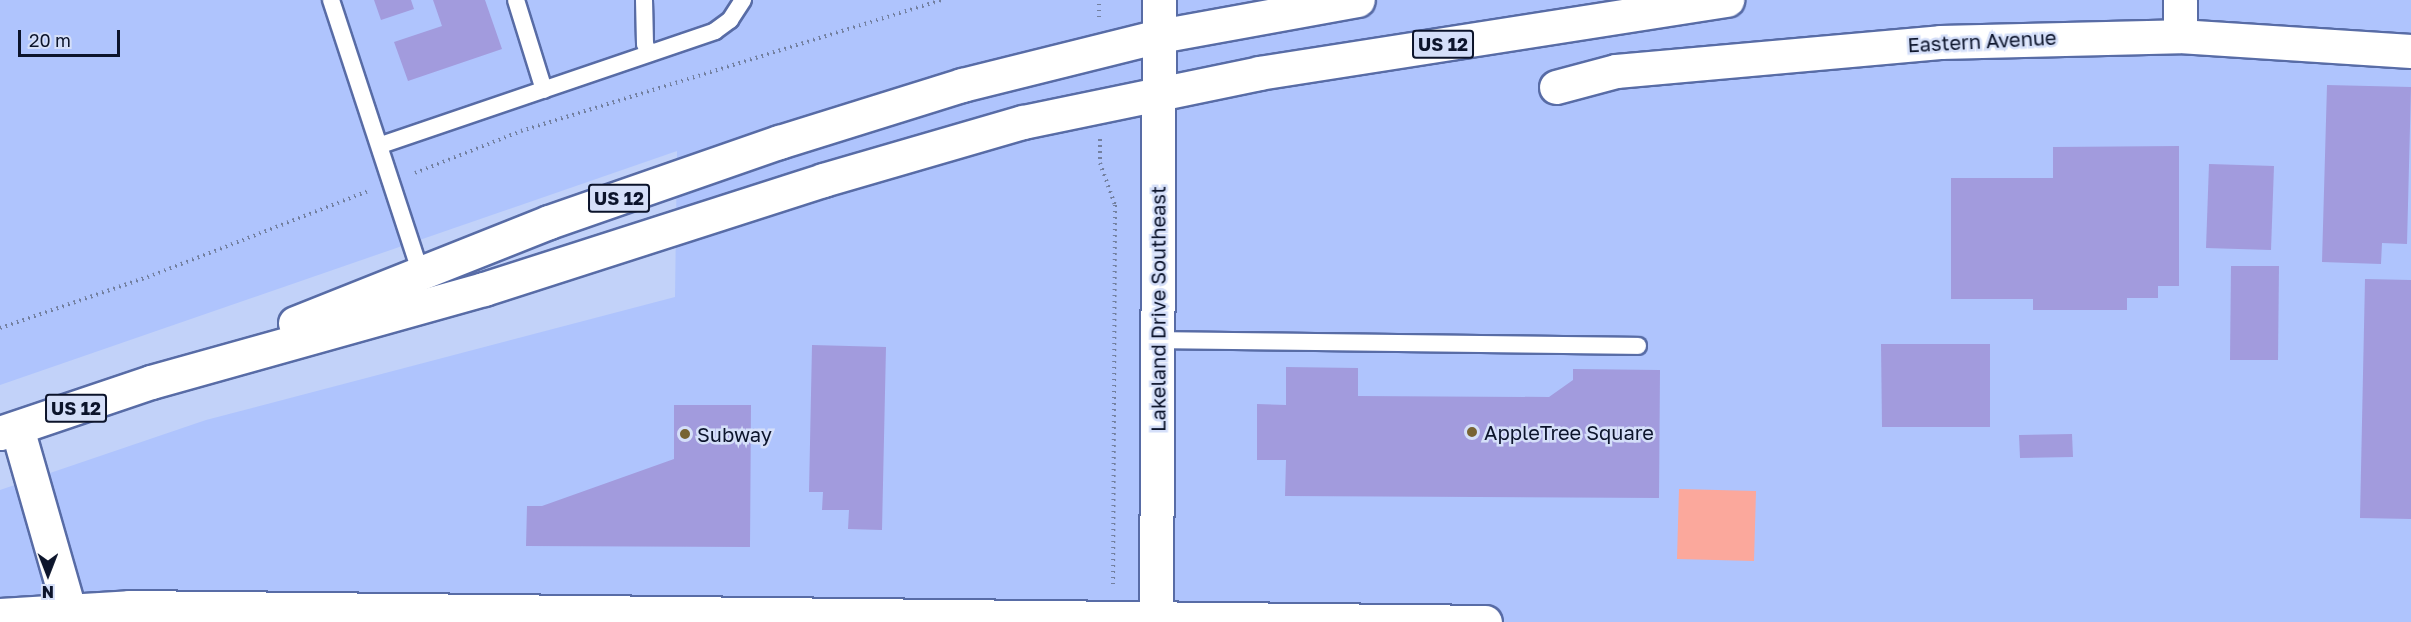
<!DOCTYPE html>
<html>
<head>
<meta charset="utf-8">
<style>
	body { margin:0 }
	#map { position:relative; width:2411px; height:622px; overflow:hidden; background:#c2d2f9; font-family:"Golos Text",sans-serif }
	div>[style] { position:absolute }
	.built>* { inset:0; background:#afc4fd }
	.green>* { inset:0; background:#fba89c }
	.building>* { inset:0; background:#a29bdd }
	.path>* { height:4px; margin-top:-2px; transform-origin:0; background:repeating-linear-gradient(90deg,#7380a0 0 1.5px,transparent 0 6px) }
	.roads { filter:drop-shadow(2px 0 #586ca6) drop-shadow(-2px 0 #586ca6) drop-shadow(0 2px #586ca6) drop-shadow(0 -2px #586ca6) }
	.lane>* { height:16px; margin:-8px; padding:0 8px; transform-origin:8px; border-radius:8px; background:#fff }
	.street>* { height:33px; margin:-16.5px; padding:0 16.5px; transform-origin:16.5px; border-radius:16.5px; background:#fff }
	.secondary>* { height:33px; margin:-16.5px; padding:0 16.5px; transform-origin:16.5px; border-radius:16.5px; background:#fff }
	.highway>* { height:33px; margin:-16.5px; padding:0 16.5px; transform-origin:16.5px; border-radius:16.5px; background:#fff }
	.dots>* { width:16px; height:16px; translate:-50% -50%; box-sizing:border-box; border:3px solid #d5dff9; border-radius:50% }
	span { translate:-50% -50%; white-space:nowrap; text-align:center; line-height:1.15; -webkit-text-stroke:5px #d5dff9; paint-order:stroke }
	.shield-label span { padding:2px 4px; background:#d5dff9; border:2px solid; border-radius:4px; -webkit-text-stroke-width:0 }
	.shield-label { font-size:18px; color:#0c142b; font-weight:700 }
	.street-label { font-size:20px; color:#0c142b }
	.poi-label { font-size:20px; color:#0c142b }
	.left { translate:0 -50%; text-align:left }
	.north { position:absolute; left:18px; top:544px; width:60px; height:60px; -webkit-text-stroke:4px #d5dff9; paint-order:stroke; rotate:180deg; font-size:16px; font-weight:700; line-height:24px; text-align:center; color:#0c142b }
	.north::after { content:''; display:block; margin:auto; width:21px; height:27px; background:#0c142b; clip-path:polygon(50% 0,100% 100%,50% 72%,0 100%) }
	.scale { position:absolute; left:18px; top:30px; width:102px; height:27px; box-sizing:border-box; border:3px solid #0c142b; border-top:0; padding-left:8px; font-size:18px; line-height:21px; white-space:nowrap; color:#0c142b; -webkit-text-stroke:4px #d5dff9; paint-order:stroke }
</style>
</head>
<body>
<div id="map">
	<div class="built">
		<i style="clip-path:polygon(0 0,2411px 0,2411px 622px,0 622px,0 490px,206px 420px,675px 297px,677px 151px,0 385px)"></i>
	</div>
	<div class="green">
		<i style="clip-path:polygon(1679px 489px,1756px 491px,1754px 561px,1677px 559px)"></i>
	</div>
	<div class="building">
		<i style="clip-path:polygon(374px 0,411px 0,414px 9px,381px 20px)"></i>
		<i style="clip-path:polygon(433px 0,485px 0,502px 49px,408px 81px,394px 42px,442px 26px)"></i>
		<i style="clip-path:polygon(2327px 85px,2411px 87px,2407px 244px,2382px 243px,2381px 264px,2322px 262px)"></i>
		<i style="clip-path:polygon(2179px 146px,2179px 286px,2158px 286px,2158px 298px,2127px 298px,2127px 310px,2033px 310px,2033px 299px,1951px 299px,1951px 178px,2053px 178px,2053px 147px)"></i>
		<i style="clip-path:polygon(2209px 164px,2274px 166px,2271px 250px,2206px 248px)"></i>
		<i style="clip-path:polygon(2231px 266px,2279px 266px,2278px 360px,2230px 360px)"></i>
		<i style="clip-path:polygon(2365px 279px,2411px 280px,2411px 519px,2360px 518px)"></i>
		<i style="clip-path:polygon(1881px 344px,1990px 344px,1990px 427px,1882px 427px)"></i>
		<i style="clip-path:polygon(812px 345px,886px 347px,882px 530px,848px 529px,849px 510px,822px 510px,823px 492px,809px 492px)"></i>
		<i style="clip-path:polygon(1286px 367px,1358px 368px,1358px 396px,1549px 397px,1573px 380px,1573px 369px,1660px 370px,1659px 498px,1285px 496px,1286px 460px,1257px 460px,1257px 404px,1286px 405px)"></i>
		<i style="clip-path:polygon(674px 405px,751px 405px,750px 547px,526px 546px,527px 506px,542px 506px,674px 459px)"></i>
		<i style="clip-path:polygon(2072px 434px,2073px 457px,2020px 458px,2019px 435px)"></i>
	</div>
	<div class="path">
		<i style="left:1099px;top:17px;width:17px;rotate:-90deg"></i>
		<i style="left:1100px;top:139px;width:24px;rotate:90deg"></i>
		<i style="left:1100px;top:163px;width:45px;rotate:70.3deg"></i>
		<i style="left:1115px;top:205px;width:379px;rotate:90.3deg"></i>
		<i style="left:415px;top:173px;width:114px;rotate:-21.6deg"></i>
		<i style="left:521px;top:131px;width:440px;rotate:-17.3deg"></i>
		<i style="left:0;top:328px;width:162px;rotate:-19.1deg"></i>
		<i style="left:153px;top:275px;width:232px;rotate:-21.3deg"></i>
	</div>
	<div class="roads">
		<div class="lane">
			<i style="left:331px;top:0;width:287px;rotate:71.8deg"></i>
			<i style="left:516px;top:0;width:94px;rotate:72.7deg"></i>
			<i style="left:644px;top:0;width:44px;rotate:88.7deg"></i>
			<i style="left:645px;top:44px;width:10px;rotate:66deg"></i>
			<i style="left:381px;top:145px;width:353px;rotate:-18.8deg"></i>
			<i style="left:715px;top:31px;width:19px;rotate:-36deg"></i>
			<i style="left:730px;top:20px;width:24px;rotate:-57deg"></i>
			<i style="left:1158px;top:340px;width:480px;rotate:0.7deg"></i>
		</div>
		<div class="street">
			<i style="left:2179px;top:36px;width:36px;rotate:-88deg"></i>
			<i style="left:1556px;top:87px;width:62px;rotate:-14.9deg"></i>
			<i style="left:1616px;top:71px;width:325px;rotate:-5.1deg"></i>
			<i style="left:1940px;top:42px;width:239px;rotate:-1.4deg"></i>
			<i style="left:2179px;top:36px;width:232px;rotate:3.7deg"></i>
			<i style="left:17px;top:428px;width:188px;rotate:74deg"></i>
			<i style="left:0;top:615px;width:129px;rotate:-3.5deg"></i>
			<i style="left:129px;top:607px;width:1356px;rotate:0.63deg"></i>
		</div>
		<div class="secondary">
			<i style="left:1156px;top:622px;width:622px;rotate:-89.72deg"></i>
		</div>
		<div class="highway">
			<i style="left:295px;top:323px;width:273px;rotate:-21.7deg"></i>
			<i style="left:549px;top:222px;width:244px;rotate:-19.2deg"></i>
			<i style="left:779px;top:142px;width:192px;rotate:-17.3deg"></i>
			<i style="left:962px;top:85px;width:203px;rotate:-14deg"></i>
			<i style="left:1159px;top:36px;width:202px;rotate:-10.3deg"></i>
			<i style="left:0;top:433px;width:159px;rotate:-18.7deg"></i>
			<i style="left:151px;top:382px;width:346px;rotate:-15.6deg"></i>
			<i style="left:484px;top:289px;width:356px;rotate:-17.8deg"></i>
			<i style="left:823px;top:180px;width:208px;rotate:-16.2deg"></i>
			<i style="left:1023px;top:122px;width:241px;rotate:-11.7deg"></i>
			<i style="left:1259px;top:73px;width:474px;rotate:-8.9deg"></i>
		</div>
	</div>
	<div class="dots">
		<i style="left:1472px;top:432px;background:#786433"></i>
		<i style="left:685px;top:434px;background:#786433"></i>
	</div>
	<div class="shield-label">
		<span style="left:1443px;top:44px">US 12</span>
		<span style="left:619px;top:198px">US 12</span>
		<span style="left:76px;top:408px">US 12</span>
	</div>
	<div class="street-label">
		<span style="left:1982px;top:41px;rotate:-3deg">Eastern Avenue</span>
		<span style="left:1158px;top:309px;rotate:-90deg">Lakeland Drive Southeast</span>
	</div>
	<div class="poi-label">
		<span class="left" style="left:1484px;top:432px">AppleTree Square</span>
		<span class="left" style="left:697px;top:434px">Subway</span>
	</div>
	<div class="north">N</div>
	<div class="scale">20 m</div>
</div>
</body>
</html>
